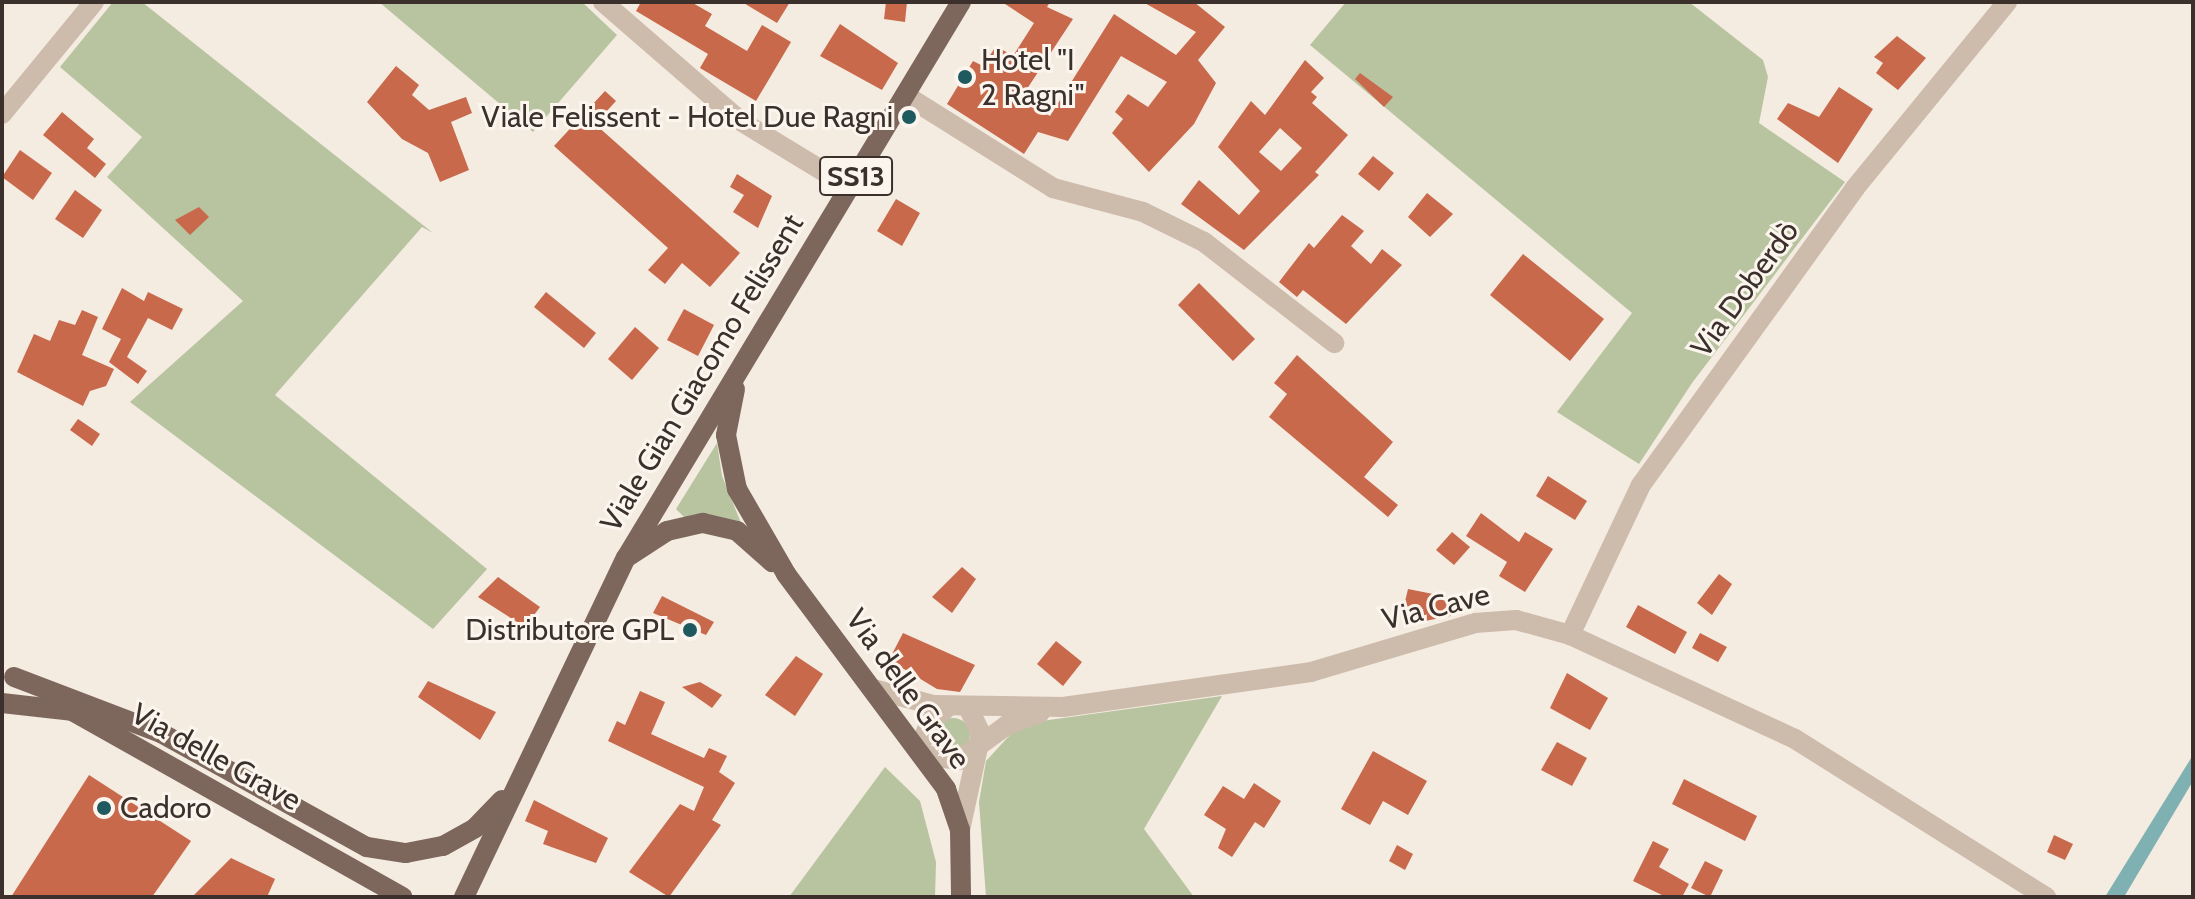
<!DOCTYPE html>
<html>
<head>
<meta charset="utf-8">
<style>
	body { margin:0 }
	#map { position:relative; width:2195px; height:899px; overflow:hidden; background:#f4ebe1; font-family:Cabin,sans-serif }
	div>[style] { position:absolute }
	.green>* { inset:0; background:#b8c4a0 }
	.round { border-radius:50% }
	.water>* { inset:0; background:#7fb0b2 }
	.building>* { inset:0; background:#c8694b }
	.minor>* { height:20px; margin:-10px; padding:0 10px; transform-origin:10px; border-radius:10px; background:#cdbbac }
	.major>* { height:20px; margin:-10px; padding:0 10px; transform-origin:10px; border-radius:10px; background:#7d675c }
	.dots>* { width:22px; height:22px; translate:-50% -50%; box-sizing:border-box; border:4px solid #fbf5ee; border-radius:50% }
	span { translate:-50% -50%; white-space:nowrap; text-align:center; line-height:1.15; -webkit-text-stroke:6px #fbf5ee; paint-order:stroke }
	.shield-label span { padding:2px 6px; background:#fbf5ee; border:2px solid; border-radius:6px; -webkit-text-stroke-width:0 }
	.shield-label { font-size:28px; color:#3b302b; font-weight:700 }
	.poi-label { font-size:30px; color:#3b302b }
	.left { translate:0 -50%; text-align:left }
	.right { translate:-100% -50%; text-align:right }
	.street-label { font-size:30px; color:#3b302b }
	.frame { position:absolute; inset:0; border:4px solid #3b302b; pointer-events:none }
</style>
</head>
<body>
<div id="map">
	<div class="green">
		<i style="clip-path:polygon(113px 2px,142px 2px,433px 233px,422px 227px,275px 395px,487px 569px,433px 629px,130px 402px,243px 301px,107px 177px,142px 137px,60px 67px)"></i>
		<i style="clip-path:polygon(379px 2px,582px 2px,617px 35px,533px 132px)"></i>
		<i style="clip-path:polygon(1346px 2px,1689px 2px,1763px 60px,1768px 77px,1759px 123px,1845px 182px,1692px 383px,1639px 464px,1557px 412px,1632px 313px,1310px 45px)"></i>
		<i style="clip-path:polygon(717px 443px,722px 476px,741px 523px,684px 517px,676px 509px)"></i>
		<i style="clip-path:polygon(1222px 696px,1144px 829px,1194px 897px,986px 897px,979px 802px,986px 761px,1020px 724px)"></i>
		<i class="round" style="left:936px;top:718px;width:34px;height:34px"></i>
		<i style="clip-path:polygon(885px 767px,920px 801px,936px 862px,935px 897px,789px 897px)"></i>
	</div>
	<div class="water">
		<i style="clip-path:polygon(2193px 755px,2193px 781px,2124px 897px,2105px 897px)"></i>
	</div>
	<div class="building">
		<i style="clip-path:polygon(641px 2px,691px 2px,712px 14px,705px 26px,747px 51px,762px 25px,791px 42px,756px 101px,700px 68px,708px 54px,636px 11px)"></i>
		<i style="clip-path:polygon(742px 2px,790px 2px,777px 23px)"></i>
		<i style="clip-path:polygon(886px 2px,907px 2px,905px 22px,884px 19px)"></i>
		<i style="clip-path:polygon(1002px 2px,1050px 2px,1047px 7px,1073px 19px,1021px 98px,1050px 116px,1114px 14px,1176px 55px,1196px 32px,1143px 2px,1194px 2px,1225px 27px,1198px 60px,1216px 83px,1194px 124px,1149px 172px,1112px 133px,1123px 119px,1115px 112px,1128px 94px,1148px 107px,1167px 82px,1121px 56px,1068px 141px,1038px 132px,1024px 154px,947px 104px,973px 61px,983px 66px,996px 46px,1013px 56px,1034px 23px)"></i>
		<i style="clip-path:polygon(840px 24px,898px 63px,882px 90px,820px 56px)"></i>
		<i style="clip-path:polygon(1897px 36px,1926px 58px,1898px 90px,1876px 73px,1883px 63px,1874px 57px)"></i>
		<i style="clip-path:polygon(evenodd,1305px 60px,1324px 78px,1311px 92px,1317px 97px,1312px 103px,1348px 135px,1315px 172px,1319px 175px,1244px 250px,1181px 204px,1199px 180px,1239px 215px,1260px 191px,1218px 147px,1251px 101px,1265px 115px,1305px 60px,1280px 128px,1302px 148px,1281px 171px,1259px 152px,1280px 128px)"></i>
		<i style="clip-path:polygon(396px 66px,419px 85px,412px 95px,429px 110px,466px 97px,472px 113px,451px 122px,469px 170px,440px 182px,428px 153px,402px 139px,367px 102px)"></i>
		<i style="clip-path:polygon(1360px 73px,1393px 97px,1384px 107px,1355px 79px)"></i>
		<i style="clip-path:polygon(1839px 87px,1873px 109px,1838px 163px,1777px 119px,1788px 103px,1819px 117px)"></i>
		<i style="clip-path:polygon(605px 91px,616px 101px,595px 124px,740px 253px,710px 287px,682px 263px,665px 284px,648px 270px,668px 248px,554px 146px)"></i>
		<i style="clip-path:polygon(62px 112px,94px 139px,87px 148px,106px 164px,95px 178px,43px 135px)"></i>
		<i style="clip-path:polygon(20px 150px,52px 173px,33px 200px,2px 177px)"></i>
		<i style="clip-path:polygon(1373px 156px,1394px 173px,1379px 191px,1358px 174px)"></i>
		<i style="clip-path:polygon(737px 174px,772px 196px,758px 228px,733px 212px,744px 195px,730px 187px)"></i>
		<i style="clip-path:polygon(75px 190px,102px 210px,83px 238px,55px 219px)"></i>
		<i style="clip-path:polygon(1427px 193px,1453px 214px,1430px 237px,1408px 217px)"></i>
		<i style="clip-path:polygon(896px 199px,920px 213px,902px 246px,877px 231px)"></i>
		<i style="clip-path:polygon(199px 207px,209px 217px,190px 235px,175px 220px)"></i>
		<i style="clip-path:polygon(1342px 215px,1364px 231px,1351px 246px,1371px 264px,1382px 249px,1402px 265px,1346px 324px,1303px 290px,1297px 297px,1279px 282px,1309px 243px,1314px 248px)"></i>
		<i style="clip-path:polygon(1523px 254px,1604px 319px,1570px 361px,1490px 295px)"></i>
		<i style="clip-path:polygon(1199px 283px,1255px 339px,1233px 361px,1178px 305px)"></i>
		<i style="clip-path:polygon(122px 288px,144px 301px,148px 292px,183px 309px,172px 330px,148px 318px,127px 357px,147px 371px,138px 384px,109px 362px,121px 339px,102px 329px)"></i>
		<i style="clip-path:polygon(546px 292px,596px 333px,584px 348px,534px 307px)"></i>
		<i style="clip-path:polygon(684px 309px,714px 325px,698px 356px,667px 340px)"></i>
		<i style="clip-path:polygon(82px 310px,98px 317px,82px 355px,114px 369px,106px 386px,90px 391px,83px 406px,17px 372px,34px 334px,50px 341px,59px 320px,75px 325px)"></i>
		<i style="clip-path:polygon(635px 327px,659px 348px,632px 380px,608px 359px)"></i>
		<i style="clip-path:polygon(1297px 355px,1393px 442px,1364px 477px,1398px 505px,1388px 517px,1269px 417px,1287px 394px,1274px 383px)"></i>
		<i style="clip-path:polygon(78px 419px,100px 434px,92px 446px,70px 430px)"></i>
		<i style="clip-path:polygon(1548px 476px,1587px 501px,1575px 520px,1536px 496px)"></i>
		<i style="clip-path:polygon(1481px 513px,1519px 542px,1525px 532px,1553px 549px,1525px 592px,1499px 576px,1507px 562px,1466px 536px)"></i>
		<i style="clip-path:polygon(1452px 532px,1470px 547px,1454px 565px,1436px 550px)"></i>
		<i style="clip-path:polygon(962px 567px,976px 579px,952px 613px,932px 597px)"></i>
		<i style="clip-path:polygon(1719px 574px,1732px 584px,1712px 615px,1697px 603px)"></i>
		<i style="clip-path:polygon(498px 577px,540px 607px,525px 627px,478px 597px)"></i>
		<i style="clip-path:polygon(1408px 589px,1458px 599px,1455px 615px,1425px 621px,1423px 609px,1404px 606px)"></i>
		<i style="clip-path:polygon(662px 596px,714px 622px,706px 635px,653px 613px)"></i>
		<i style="clip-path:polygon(1638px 605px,1687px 632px,1675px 654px,1626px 627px)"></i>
		<i style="clip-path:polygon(903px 633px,975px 665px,960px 692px,937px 689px,889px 660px)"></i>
		<i style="clip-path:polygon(1700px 633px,1727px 647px,1718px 662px,1692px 648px)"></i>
		<i style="clip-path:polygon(1056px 641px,1082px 662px,1063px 686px,1037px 664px)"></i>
		<i style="clip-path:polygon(796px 656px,823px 674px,795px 716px,765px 695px)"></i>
		<i style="clip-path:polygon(1567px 673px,1608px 698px,1590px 730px,1550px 708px)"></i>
		<i style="clip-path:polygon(428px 681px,496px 712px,480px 740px,418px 697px)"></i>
		<i style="clip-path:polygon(700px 682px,722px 695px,712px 708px,682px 687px)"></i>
		<i style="clip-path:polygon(640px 691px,665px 702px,651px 734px,704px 758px,709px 748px,727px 756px,719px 772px,735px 783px,712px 820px,721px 825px,669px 897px,629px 872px,680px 804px,694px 811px,704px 787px,608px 741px,617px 721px,625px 725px)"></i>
		<i style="clip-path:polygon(1557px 742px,1587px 758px,1572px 786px,1541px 770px)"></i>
		<i style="clip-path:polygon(1373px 751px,1427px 781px,1408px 815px,1383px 801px,1370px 825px,1341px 809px)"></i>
		<i style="clip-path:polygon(89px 775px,191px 841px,152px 897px,11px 897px)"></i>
		<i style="clip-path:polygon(1684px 779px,1757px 816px,1745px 841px,1672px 804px)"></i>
		<i style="clip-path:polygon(1254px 783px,1281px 801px,1264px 828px,1255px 822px,1232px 857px,1218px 848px,1226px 829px,1204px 815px,1223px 786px,1244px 799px)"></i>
		<i style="clip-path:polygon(534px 800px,608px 838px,596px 863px,543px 844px,548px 831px,525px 821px)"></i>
		<i style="clip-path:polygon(2054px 835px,2073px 844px,2065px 860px,2047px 852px)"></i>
		<i style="clip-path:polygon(1653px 841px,1669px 849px,1659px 867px,1689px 884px,1682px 897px,1666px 897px,1633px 881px)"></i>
		<i style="clip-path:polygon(1397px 845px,1413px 854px,1405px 870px,1389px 861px)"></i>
		<i style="clip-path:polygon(231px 858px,275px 879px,267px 897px,192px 897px)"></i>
		<i style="clip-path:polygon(1705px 861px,1723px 870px,1710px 897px,1691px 888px)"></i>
	</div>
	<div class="minor">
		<i style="left:603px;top:2px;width:180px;rotate:40.9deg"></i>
		<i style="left:739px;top:120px;width:129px;rotate:31.3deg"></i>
		<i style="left:905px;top:95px;width:175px;rotate:32.1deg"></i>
		<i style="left:1053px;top:188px;width:93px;rotate:14.9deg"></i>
		<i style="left:1143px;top:212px;width:68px;rotate:26.2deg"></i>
		<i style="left:1204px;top:242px;width:165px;rotate:37.8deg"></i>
		<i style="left:2px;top:114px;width:145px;rotate:-50.6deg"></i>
		<i style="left:1570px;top:635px;width:166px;rotate:-64.7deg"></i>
		<i style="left:1641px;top:485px;width:366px;rotate:-54.2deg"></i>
		<i style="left:1855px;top:188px;width:240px;rotate:-50.7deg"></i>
		<i style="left:873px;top:689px;width:62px;rotate:14.9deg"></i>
		<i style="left:933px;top:705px;width:130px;rotate:0.9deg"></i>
		<i style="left:1063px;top:707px;width:250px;rotate:-8deg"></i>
		<i style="left:1311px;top:672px;width:171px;rotate:-16.6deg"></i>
		<i style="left:1475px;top:623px;width:41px;rotate:-4.2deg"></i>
		<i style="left:1516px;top:620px;width:56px;rotate:15.5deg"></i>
		<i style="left:1570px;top:635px;width:248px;rotate:24.8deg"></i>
		<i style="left:1795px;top:739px;width:297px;rotate:32.2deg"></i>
		<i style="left:919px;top:749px;width:29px;rotate:-68deg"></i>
		<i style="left:930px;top:722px;width:25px;rotate:-40deg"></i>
		<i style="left:923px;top:755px;width:36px;rotate:8deg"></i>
		<i style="left:959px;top:760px;width:59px;rotate:-36.1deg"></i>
		<i style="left:1007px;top:725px;width:35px;rotate:-20deg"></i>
		<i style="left:960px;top:830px;width:98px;rotate:-77.7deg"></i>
		<i style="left:981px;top:734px;width:30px;rotate:-116deg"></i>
	</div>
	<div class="major">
		<i style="left:735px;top:389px;width:47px;rotate:101.1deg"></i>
		<i style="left:726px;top:435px;width:55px;rotate:78.5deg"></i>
		<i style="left:737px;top:489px;width:98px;rotate:60deg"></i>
		<i style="left:786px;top:574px;width:268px;rotate:53.3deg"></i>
		<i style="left:946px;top:789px;width:43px;rotate:71.1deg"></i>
		<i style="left:960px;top:830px;width:67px;rotate:89.1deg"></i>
		<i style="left:629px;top:556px;width:45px;rotate:-33.3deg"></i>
		<i style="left:667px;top:531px;width:37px;rotate:-13deg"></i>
		<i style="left:703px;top:523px;width:35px;rotate:13deg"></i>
		<i style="left:737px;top:531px;width:47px;rotate:41.5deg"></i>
		<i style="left:14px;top:677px;width:157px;rotate:20.9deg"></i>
		<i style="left:161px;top:733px;width:235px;rotate:29deg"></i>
		<i style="left:367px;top:847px;width:39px;rotate:9deg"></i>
		<i style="left:406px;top:853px;width:38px;rotate:-11deg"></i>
		<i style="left:443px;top:846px;width:37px;rotate:-29deg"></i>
		<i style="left:475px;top:828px;width:39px;rotate:-46deg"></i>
		<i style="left:2px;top:703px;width:70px;rotate:6.5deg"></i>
		<i style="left:67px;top:708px;width:385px;rotate:29.4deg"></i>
		<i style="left:464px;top:897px;width:376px;rotate:-64.5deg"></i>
		<i style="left:626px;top:558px;width:649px;rotate:-58.93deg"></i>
	</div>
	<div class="dots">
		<i style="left:965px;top:77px;background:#1f5a5e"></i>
		<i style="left:909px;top:117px;background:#1f5a5e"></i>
		<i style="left:690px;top:630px;background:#1f5a5e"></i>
		<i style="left:104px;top:808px;background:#1f5a5e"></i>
	</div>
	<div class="shield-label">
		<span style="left:856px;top:176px">SS13</span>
	</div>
	<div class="poi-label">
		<span class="left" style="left:981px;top:77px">Hotel "I<br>2 Ragni"</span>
		<span class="right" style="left:893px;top:117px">Viale Felissent - Hotel Due Ragni</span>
		<span class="right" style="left:674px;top:630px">Distributore GPL</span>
		<span class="left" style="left:120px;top:808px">Cadoro</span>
	</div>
	<div class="street-label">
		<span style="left:1745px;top:289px;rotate:-54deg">Via Doberdò</span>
		<span style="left:702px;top:373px;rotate:-59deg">Viale Gian Giacomo Felissent</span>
		<span style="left:1436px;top:607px;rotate:-14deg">Via Cave</span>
		<span style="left:908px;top:689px;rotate:54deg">Via delle Grave</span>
		<span style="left:216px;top:757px;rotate:29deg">Via delle Grave</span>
	</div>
	<div class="frame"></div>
</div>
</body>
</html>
